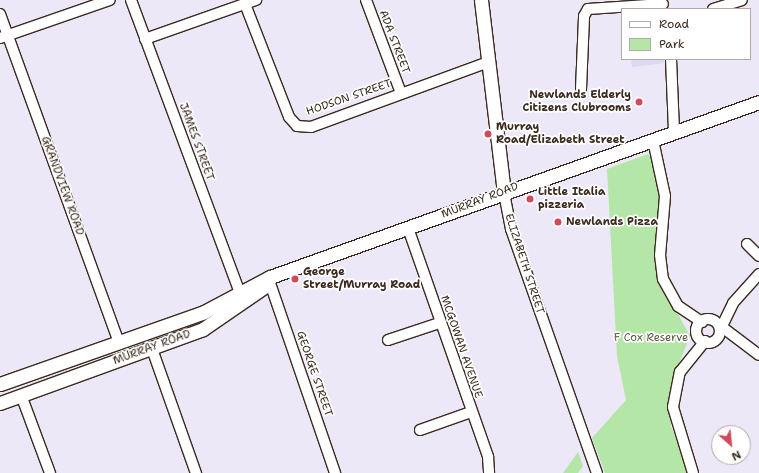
<!DOCTYPE html>
<html>
<head>
<meta charset="utf-8">
<style>
	body { margin:0 }
	#map { position:relative; width:759px; height:473px; overflow:hidden; background:#ece8f7; font-family:"Shantell Sans",sans-serif }
	div>[style] { position:absolute }
	.built>* { inset:0; background:#dfd8f2 }
	.green>* { inset:0; background:#b4e6a7 }
	.roads { filter:drop-shadow(1px 0 #3b2a1e) drop-shadow(-1px 0 #3b2a1e) drop-shadow(0 1px #3b2a1e) drop-shadow(0 -1px #3b2a1e) }
	.minor>* { height:10px; margin:-5px; padding:0 5px; transform-origin:5px; border-radius:5px; background:#fff }
	.minor>.ring { margin:-5px; padding:0; box-sizing:content-box; background:none; border:10px solid #fff; border-radius:50% }
	.major>* { height:13px; margin:-6.5px; padding:0 6.5px; transform-origin:6.5px; border-radius:6.5px; background:#fff }
	.dots>* { width:11px; height:11px; translate:-50% -50%; box-sizing:border-box; border:2px solid #fff; border-radius:50% }
	span { translate:-50% -50%; white-space:nowrap; text-align:center; line-height:1.15; -webkit-text-stroke:3.5px #fff; paint-order:stroke }
	.street-label { font-size:11px; color:#3b2a1e }
	.poi-label { font-size:11px; color:#3b2a1e; font-weight:700 }
	.right { translate:-100% -50%; text-align:right }
	.left { translate:0 -50%; text-align:left }
	.park-label { font-size:11px; color:#595940 }
	.legend { position:absolute; left:621px; top:8px; width:130px; height:52px; box-sizing:border-box; background:#fff; border:1px solid #b1aaa5; margin:0; padding:5px 7px; list-style:none; font-size:12px; color:#3b2a1e }
	.legend li { display:flex; align-items:center; gap:8px; height:20px }
	.legend b { width:20px; border:1px solid #b1aaa5 }
	.north { position:absolute; left:711px; top:425px; width:40px; height:40px; box-sizing:border-box; background:#fff; border:1px solid #b1aaa5; border-radius:50%; rotate:153deg; font-size:11px; font-weight:700; line-height:16px; text-align:center; color:#3b2a1e }
	.north::after { content:''; display:block; margin:auto; width:14px; height:18px; background:#d1495b; clip-path:polygon(50% 0,100% 100%,50% 72%,0 100%) }
</style>
</head>
<body>
<div id="map">
	<div class="built">
		<i style="clip-path:polygon(631px 59px,664px 59px,664px 63px,632px 67px)"></i>
	</div>
	<div class="green">
		<i style="clip-path:polygon(648px 154px,654px 162px,661px 200px,656px 262px,659px 279px,690px 336px,671px 383px,670px 411px,671px 426px,689px 473px,605px 473px,592px 438px,626px 400px,617px 356px,607px 169px)"></i>
		<i style="clip-path:polygon(578px 452px,583px 466px,578px 473px,563px 473px)"></i>
	</div>
	<div class="roads">
		<div class="minor">
			<i style="left:131px;top:0;width:313px;rotate:69.6deg"></i>
			<i style="left:366px;top:0;width:99px;rotate:69.4deg"></i>
			<i style="left:245px;top:4px;width:121px;rotate:68.7deg"></i>
			<i style="left:289px;top:117px;width:12px;rotate:48deg"></i>
			<i style="left:297px;top:126px;width:14px;rotate:4deg"></i>
			<i style="left:311px;top:127px;width:189px;rotate:-20.1deg"></i>
			<i style="left:713px;top:9px;width:30px;rotate:-17deg"></i>
			<i style="left:0;top:14px;width:350px;rotate:70.1deg"></i>
			<i style="left:0;top:38px;width:116px;rotate:-19.1deg"></i>
			<i style="left:145px;top:39px;width:118px;rotate:-19.4deg"></i>
			<i style="left:671px;top:59px;width:73px;rotate:87.6deg"></i>
			<i style="left:581px;top:89px;width:73px;rotate:-87.6deg"></i>
			<i style="left:584px;top:16px;width:8px;rotate:-60deg"></i>
			<i style="left:588px;top:9px;width:75px;rotate:-3.8deg"></i>
			<i style="left:653px;top:140px;width:57px;rotate:77.9deg"></i>
			<i style="left:665px;top:196px;width:59px;rotate:94.8deg"></i>
			<i style="left:660px;top:255px;width:24px;rotate:83deg"></i>
			<i style="left:663px;top:279px;width:31px;rotate:61deg"></i>
			<i style="left:678px;top:306px;width:29px;rotate:34deg"></i>
			<i style="left:504px;top:193px;width:37px;rotate:79deg"></i>
			<i style="left:511px;top:229px;width:259px;rotate:70.6deg"></i>
			<i style="left:408px;top:228px;width:243px;rotate:70.7deg"></i>
			<i style="left:488px;top:457px;width:16px;rotate:86deg"></i>
			<i style="left:747px;top:244px;width:17px;rotate:45deg"></i>
			<i style="left:270px;top:283px;width:201px;rotate:71.1deg"></i>
			<i class="ring" style="left:696px;top:319px;width:14px;height:14px"></i>
			<i style="left:722px;top:326px;width:25px;rotate:-64deg"></i>
			<i style="left:733px;top:303px;width:39px;rotate:-48deg"></i>
			<i style="left:722px;top:327px;width:46px;rotate:37.1deg"></i>
			<i style="left:388px;top:340px;width:54px;rotate:-18.4deg"></i>
			<i style="left:152px;top:349px;width:132px;rotate:70.5deg"></i>
			<i style="left:21px;top:395px;width:83px;rotate:69.6deg"></i>
			<i style="left:420px;top:430px;width:54px;rotate:-19.4deg"></i>
			<i style="left:693px;top:473px;width:69px;rotate:-106.9deg"></i>
			<i style="left:673px;top:407px;width:36px;rotate:-79deg"></i>
			<i style="left:680px;top:372px;width:40px;rotate:-51deg"></i>
		</div>
		<div class="major">
			<i style="left:481px;top:0;width:194px;rotate:83.2deg"></i>
			<i style="left:0;top:384px;width:216px;rotate:-19.4deg"></i>
			<i style="left:204px;top:312px;width:75px;rotate:-27.9deg"></i>
			<i style="left:270px;top:277px;width:519px;rotate:-19.69deg"></i>
			<i style="left:0;top:403px;width:216px;rotate:-20deg"></i>
			<i style="left:203px;top:329px;width:74px;rotate:-34.5deg"></i>
		</div>
	</div>
	<div class="dots">
		<i style="left:639px;top:102px;background:#d1495b"></i>
		<i style="left:488px;top:134px;background:#d1495b"></i>
		<i style="left:530px;top:199px;background:#d1495b"></i>
		<i style="left:558px;top:222px;background:#d1495b"></i>
		<i style="left:295px;top:279px;background:#d1495b"></i>
	</div>
	<div class="street-label">
		<span style="left:394px;top:42px;rotate:69deg">ADA STREET</span>
		<span style="left:349px;top:98px;rotate:-19deg">HODSON STREET</span>
		<span style="left:196px;top:142px;rotate:70deg">JAMES STREET</span>
		<span style="left:62px;top:186px;rotate:70deg">GRANDVIEW ROAD</span>
		<span style="left:480px;top:201px;rotate:-21deg">MURRAY ROAD</span>
		<span style="left:524px;top:264px;rotate:72deg">ELIZABETH STREET</span>
		<span style="left:461px;top:347px;rotate:71deg">MCGOWAN AVENUE</span>
		<span style="left:152px;top:348px;rotate:-20deg">MURRAY ROAD</span>
		<span style="left:314px;top:374px;rotate:71deg">GEORGE STREET</span>
	</div>
	<div class="poi-label">
		<span class="right" style="left:631px;top:102px">Newlands Elderly<br>Citizens Clubrooms</span>
		<span class="left" style="left:496px;top:134px">Murray<br>Road/Elizabeth Street</span>
		<span class="left" style="left:538px;top:199px">Little Italia<br>pizzeria</span>
		<span class="left" style="left:566px;top:222px">Newlands Pizza</span>
		<span class="left" style="left:303px;top:279px">George<br>Street/Murray Road</span>
	</div>
	<div class="park-label">
		<span style="left:651px;top:338px">F Cox Reserve</span>
	</div>
	<ul class="legend">
	<li><b style="height:5px;background:#fff"></b>Road</li>
	<li><b style="height:11px;background:#b4e6a7"></b>Park</li>
	</ul>
	<div class="north">N</div>
</div>
</body>
</html>
